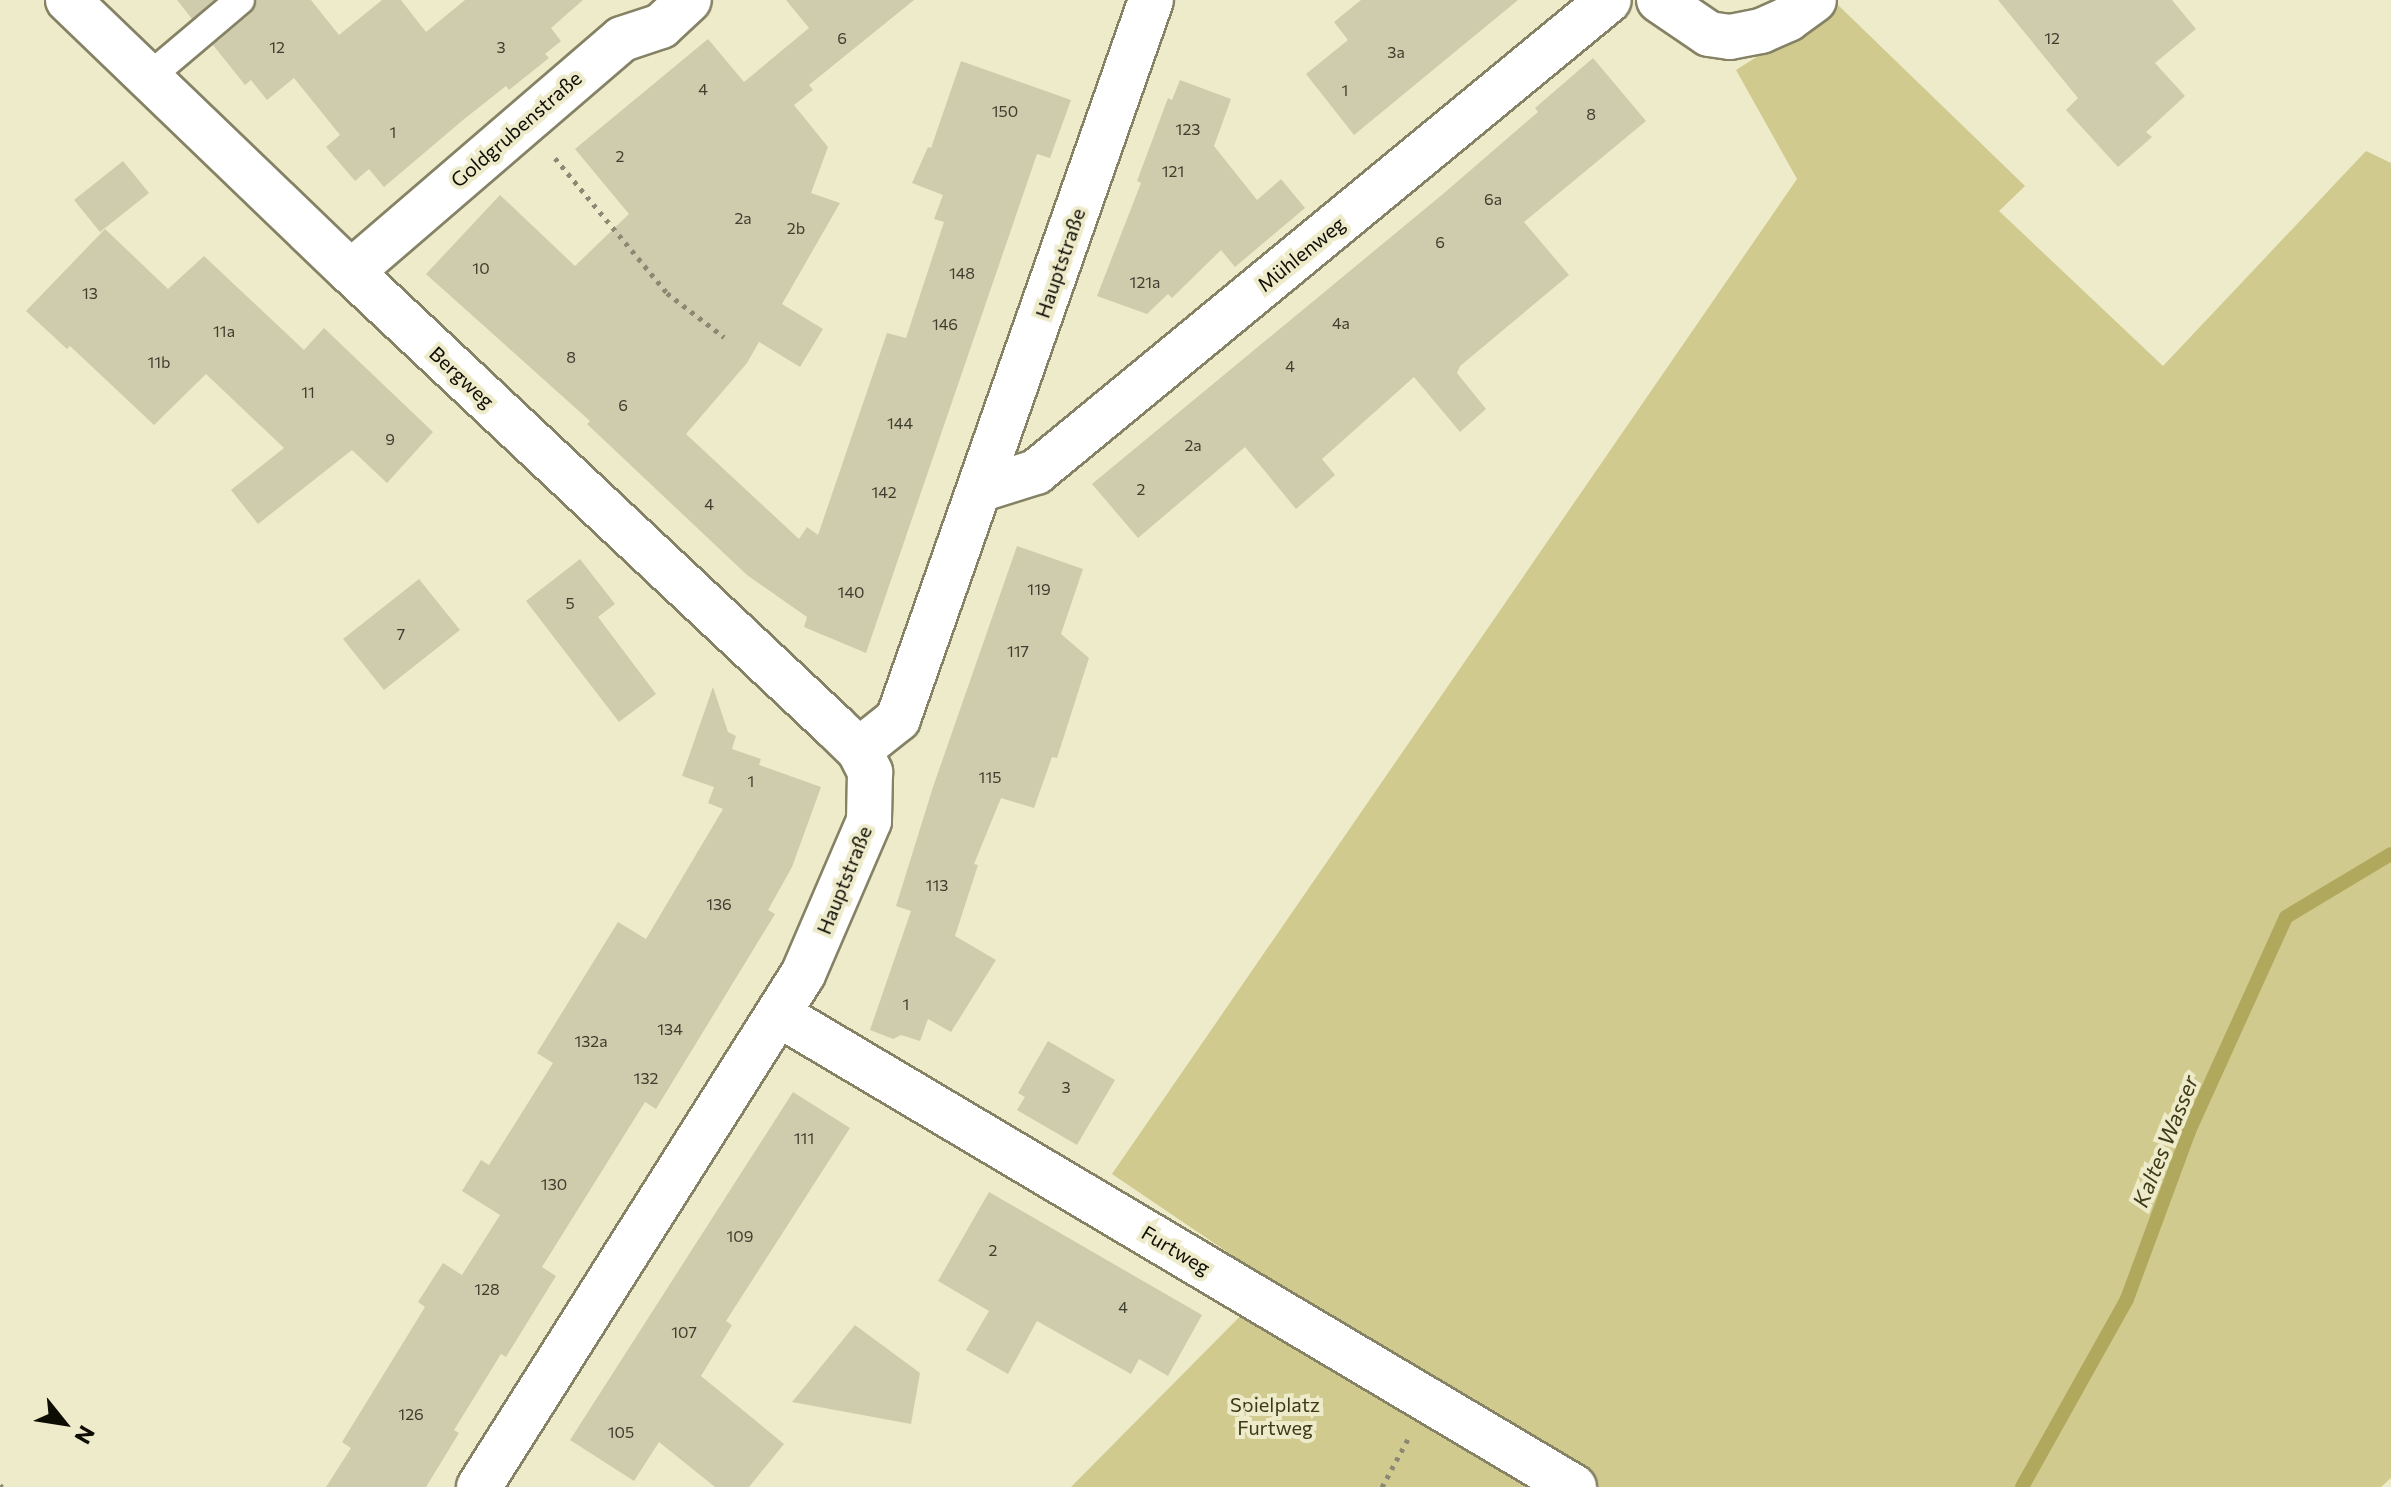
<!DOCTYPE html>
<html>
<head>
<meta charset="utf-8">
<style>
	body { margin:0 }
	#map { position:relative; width:2391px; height:1487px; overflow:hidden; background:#eeebcb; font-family:Commissioner,sans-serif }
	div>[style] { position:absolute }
	.green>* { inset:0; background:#d0ca8e }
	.stream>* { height:14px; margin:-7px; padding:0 7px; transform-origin:7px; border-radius:7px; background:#b0a85c }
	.building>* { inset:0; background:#ceccac }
	.path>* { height:5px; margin-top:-2.5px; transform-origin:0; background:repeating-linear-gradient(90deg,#8b8973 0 4px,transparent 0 10px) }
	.roads { filter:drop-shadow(2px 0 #858265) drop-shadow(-2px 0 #858265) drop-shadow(0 2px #858265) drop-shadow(0 -2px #858265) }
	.service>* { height:28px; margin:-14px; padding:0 14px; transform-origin:14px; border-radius:14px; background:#fff }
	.minor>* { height:44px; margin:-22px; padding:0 22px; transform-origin:22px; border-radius:22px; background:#fff }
	.tertiary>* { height:44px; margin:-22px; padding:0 22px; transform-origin:22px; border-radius:22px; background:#fff }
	span { translate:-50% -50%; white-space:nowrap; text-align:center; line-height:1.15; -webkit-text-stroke:8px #eeebcb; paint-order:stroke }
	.number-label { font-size:16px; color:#3e3d2e }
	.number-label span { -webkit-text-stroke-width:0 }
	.street-label { font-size:20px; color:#0e0d04 }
	.park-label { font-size:20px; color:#3d3a18 }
	.water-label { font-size:22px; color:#3f3b19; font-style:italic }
	.north { position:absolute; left:24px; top:1383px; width:80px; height:80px; -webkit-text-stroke:6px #eeebcb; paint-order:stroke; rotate:120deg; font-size:22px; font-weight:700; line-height:32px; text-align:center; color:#0e0d04 }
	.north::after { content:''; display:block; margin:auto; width:28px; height:36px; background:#0e0d04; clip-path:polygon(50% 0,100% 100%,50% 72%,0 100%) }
</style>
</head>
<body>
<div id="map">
	<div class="green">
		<i style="clip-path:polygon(1838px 5px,2025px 186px,1999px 211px,2163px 366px,2366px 151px,2391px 163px,2391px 1478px,2381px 1487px,1071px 1487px,1273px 1283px,1112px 1174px,1797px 179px,1736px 70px)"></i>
	</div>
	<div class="stream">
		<i style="left:2022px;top:1487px;width:215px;rotate:-60.8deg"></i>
		<i style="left:2127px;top:1299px;width:179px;rotate:-69.7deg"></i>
		<i style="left:2189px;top:1131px;width:235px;rotate:-65.6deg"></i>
		<i style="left:2286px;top:917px;width:122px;rotate:-31deg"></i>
	</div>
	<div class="building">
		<i style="clip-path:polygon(177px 0,214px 0,192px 19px)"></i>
		<i style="clip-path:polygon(257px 0,311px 0,339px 35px,382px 0,401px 0,426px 32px,465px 0,583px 0,551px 28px,561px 41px,545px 54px,549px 58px,509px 90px,506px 86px,463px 120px,384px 187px,369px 169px,355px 181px,326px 147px,340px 135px,294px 78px,267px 100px,251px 80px,245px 85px,213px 45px,251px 13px)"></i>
		<i style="clip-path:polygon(786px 0,914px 0,809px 85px,813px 90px,794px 105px,828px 147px,811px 193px,840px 203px,782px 304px,823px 329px,800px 367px,759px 342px,747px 363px,686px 434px,799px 539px,807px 527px,818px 535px,887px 333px,906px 338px,922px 289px,944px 222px,934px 219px,943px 195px,912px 183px,928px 147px,931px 148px,961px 61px,1071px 100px,1050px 158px,1037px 154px,866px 653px,804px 627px,807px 617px,747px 575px,587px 424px,590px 421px,426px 274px,500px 195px,575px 266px,629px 214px,575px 149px,708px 39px,744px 82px,809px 28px)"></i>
		<i style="clip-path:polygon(1361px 0,1518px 0,1354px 135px,1306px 74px,1348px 40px,1334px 22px)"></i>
		<i style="clip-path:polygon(1998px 0,2172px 0,2196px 29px,2155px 63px,2185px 96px,2146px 132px,2152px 137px,2118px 167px,2066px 110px,2078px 98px)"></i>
		<i style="clip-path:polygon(1593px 58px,1646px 121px,1524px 222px,1569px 275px,1460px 366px,1457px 373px,1486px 409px,1460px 432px,1414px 377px,1322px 459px,1335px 475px,1296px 509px,1245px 447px,1138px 538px,1092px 484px,1443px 194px,1538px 112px,1535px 108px)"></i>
		<i style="clip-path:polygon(1180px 80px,1231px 99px,1214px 146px,1257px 200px,1281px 179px,1305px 208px,1235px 267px,1221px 250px,1172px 298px,1168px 294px,1147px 314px,1097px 296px,1141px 183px,1137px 181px,1168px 98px,1172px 100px)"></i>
		<i style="clip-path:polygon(123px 161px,149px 193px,100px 232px,74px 200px)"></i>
		<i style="clip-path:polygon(105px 229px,168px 289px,204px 256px,304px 350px,324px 328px,433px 432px,387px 483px,352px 450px,258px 524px,231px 490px,284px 448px,206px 374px,154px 425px,70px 346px,67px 349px,26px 311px)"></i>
		<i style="clip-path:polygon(1017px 546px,1083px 569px,1061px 634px,1089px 658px,1057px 758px,1052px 757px,1034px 808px,1001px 798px,974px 864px,978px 865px,955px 936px,996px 960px,951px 1032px,928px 1019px,920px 1041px,901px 1035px,893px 1039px,870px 1030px,911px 911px,896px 906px,933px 787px)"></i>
		<i style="clip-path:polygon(580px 559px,615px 604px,598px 617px,656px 694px,619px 722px,526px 601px)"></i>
		<i style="clip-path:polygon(419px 579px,460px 630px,384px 690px,343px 639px)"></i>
		<i style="clip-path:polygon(713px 687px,728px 732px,736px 736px,732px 749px,761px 759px,759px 765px,821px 787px,792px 867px,768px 910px,775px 914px,656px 1109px,645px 1102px,542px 1267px,556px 1276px,506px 1357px,501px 1354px,454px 1430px,459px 1433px,426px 1487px,326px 1487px,351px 1448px,342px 1442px,425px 1307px,418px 1302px,443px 1263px,462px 1275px,500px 1215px,462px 1191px,481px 1160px,489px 1165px,553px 1063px,537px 1053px,618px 922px,646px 939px,723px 809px,708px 803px,714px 787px,682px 776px)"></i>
		<i style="clip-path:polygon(1048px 1041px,1115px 1080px,1077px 1145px,1017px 1110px,1025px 1097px,1018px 1093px)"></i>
		<i style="clip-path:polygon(793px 1092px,850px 1128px,726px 1321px,732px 1325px,701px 1376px,784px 1444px,749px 1487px,715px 1487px,659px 1442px,634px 1481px,570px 1440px)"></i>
		<i style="clip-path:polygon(989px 1192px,1202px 1315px,1168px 1376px,1139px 1359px,1131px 1374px,1037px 1321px,1008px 1374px,966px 1350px,989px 1311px,938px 1281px)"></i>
		<i style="clip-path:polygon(855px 1325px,920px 1373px,911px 1424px,792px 1402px)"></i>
	</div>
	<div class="path">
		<i style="left:555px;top:158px;width:175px;rotate:50.3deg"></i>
		<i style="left:667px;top:293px;width:72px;rotate:37.7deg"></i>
		<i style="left:0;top:1485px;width:3px;rotate:45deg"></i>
		<i style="left:1382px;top:1487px;width:55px;rotate:-61.6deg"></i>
	</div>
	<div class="roads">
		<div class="service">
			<i style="left:149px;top:77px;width:119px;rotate:-40.2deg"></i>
		</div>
		<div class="minor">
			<i style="left:1659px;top:0;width:60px;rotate:34.2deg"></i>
			<i style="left:1709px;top:34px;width:21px;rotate:8deg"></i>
			<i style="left:1730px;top:37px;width:32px;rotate:-11deg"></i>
			<i style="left:1761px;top:31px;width:30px;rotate:-24deg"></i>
			<i style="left:1788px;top:19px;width:32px;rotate:-36deg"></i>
			<i style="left:351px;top:272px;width:357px;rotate:-40.7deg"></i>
			<i style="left:622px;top:39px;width:41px;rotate:-18.4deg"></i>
			<i style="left:661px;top:26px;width:38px;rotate:-43deg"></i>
			<i style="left:982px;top:489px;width:57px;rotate:-17.5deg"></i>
			<i style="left:1036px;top:472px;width:742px;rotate:-39.48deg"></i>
			<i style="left:859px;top:750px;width:50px;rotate:-38.5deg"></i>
			<i style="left:898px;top:719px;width:762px;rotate:-70.61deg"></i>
			<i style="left:778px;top:1014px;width:926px;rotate:30.72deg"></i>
		</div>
		<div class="tertiary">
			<i style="left:68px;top:0;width:393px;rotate:43.9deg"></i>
			<i style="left:351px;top:272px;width:663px;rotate:43.23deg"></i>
			<i style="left:834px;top:726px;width:35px;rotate:44deg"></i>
			<i style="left:859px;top:750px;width:25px;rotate:63deg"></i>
			<i style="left:870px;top:772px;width:49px;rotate:91.2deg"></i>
			<i style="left:869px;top:821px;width:167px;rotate:113.3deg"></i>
			<i style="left:803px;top:974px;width:607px;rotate:122.28deg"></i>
		</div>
	</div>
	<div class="number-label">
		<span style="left:842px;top:38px">6</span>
		<span style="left:2052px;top:38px">12</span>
		<span style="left:277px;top:47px">12</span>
		<span style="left:501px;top:47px">3</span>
		<span style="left:1396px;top:52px">3a</span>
		<span style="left:703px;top:89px">4</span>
		<span style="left:1345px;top:90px">1</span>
		<span style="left:1005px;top:111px">150</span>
		<span style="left:1591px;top:114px">8</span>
		<span style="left:1188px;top:129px">123</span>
		<span style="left:393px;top:132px">1</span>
		<span style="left:620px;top:156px">2</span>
		<span style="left:1173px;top:171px">121</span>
		<span style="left:1493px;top:199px">6a</span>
		<span style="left:743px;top:218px">2a</span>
		<span style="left:796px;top:228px">2b</span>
		<span style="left:1440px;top:242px">6</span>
		<span style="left:481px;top:268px">10</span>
		<span style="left:962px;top:273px">148</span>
		<span style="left:1145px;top:282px">121a</span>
		<span style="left:90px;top:293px">13</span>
		<span style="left:1341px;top:323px">4a</span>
		<span style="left:945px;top:324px">146</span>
		<span style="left:224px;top:331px">11a</span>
		<span style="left:571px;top:357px">8</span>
		<span style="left:159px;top:362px">11b</span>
		<span style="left:1290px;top:366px">4</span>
		<span style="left:308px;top:392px">11</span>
		<span style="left:623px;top:405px">6</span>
		<span style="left:900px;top:423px">144</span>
		<span style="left:390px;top:439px">9</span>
		<span style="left:1193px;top:445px">2a</span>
		<span style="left:1141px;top:489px">2</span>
		<span style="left:884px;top:492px">142</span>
		<span style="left:709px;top:504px">4</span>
		<span style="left:1039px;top:589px">119</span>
		<span style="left:851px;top:592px">140</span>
		<span style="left:570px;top:603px">5</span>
		<span style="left:401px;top:634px">7</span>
		<span style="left:1018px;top:651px">117</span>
		<span style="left:990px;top:777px">115</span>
		<span style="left:751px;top:781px">1</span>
		<span style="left:937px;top:885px">113</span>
		<span style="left:719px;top:904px">136</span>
		<span style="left:906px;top:1004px">1</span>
		<span style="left:670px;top:1029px">134</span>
		<span style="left:591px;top:1041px">132a</span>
		<span style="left:646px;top:1078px">132</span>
		<span style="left:1066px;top:1087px">3</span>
		<span style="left:804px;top:1138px">111</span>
		<span style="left:554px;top:1184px">130</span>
		<span style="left:740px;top:1236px">109</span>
		<span style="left:993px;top:1250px">2</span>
		<span style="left:487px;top:1289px">128</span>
		<span style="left:1123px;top:1307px">4</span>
		<span style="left:684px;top:1332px">107</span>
		<span style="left:411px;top:1414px">126</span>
		<span style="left:621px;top:1432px">105</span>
	</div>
	<div class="street-label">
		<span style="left:516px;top:129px;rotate:-41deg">Goldgrubenstraße</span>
		<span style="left:1301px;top:254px;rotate:-39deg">Mühlenweg</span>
		<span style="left:1060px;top:263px;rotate:-71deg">Hauptstraße</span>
		<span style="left:462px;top:377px;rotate:43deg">Bergweg</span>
		<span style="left:844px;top:880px;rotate:-68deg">Hauptstraße</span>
		<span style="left:1176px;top:1250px;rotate:31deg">Furtweg</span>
	</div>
	<div class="park-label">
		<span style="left:1275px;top:1416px">Spielplatz<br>Furtweg</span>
	</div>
	<div class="water-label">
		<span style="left:2165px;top:1141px;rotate:-68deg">Kaltes Wasser</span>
	</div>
	<div class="north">N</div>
</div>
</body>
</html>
